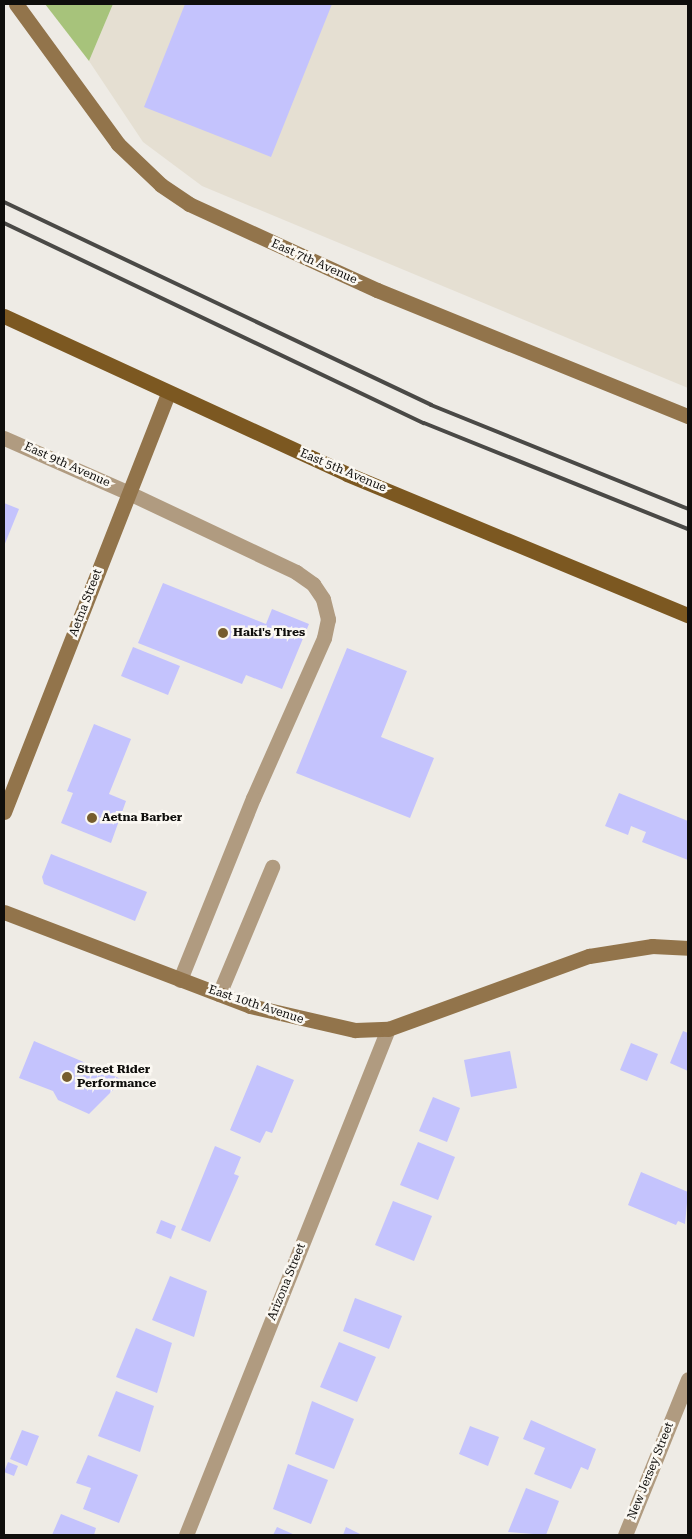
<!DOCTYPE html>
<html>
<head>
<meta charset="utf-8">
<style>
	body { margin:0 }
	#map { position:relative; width:692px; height:1539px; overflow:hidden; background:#eeebe5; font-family:"Roboto Serif",serif }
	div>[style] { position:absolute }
	.built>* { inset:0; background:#e5dfd2 }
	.forest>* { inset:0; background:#a7c37b }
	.building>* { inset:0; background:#c4c3fd }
	.lane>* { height:15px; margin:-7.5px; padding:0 7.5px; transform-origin:7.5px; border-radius:7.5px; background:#b09b80 }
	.street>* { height:15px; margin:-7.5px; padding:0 7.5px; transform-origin:7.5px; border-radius:7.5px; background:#b09b80 }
	.secondary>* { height:15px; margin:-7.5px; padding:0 7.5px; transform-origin:7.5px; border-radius:7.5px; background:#92744b }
	.primary>* { height:15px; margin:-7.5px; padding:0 7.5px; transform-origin:7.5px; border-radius:7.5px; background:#7c5821 }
	.rail>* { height:4px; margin:-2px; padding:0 2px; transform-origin:2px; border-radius:2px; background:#4a4946 }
	.dots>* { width:14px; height:14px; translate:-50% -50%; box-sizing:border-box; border:2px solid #fbf8f2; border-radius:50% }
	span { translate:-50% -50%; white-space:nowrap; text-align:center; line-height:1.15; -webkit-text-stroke:5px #fbf8f2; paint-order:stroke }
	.street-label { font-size:12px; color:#0f0e0c }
	.poi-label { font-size:12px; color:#0f0e0c; font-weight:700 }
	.left { translate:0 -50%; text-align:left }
	.frame { position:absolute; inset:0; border:5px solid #0f0e0c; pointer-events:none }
</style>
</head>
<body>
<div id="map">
	<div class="built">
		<i style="clip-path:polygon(113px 4px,688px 4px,688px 388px,202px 186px,143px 142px,89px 61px)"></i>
	</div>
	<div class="forest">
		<i style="clip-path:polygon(45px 4px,113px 4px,89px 61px)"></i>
	</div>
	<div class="building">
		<i style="clip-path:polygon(185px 4px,332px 4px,271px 157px,144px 107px)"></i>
		<i style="clip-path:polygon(4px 503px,19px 509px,4px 546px)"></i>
		<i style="clip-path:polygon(163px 583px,266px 624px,272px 609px,309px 624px,282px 689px,246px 675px,242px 684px,138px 643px)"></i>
		<i style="clip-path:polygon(133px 647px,180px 666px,168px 695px,121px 676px)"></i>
		<i style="clip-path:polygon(347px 648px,407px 671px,381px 737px,434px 758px,410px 818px,296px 773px)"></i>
		<i style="clip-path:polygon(94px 724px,131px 739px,109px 794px,126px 801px,111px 843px,61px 823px,73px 793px,67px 791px)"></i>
		<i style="clip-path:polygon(619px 793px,688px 821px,688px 860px,642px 842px,646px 832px,631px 826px,628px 835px,605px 826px)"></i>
		<i style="clip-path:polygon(51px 854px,147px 892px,135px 921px,44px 884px,42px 877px)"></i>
		<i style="clip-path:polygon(683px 1031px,688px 1033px,688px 1071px,670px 1063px)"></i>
		<i style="clip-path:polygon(34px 1041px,79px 1060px,123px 1080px,89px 1114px,58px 1100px,53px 1091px,19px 1078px)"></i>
		<i style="clip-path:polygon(631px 1043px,658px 1054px,647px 1081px,620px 1070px)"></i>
		<i style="clip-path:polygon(510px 1051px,517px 1088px,471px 1097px,464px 1060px)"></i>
		<i style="clip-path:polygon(257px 1065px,294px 1080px,272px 1133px,266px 1131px,260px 1143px,230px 1130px)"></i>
		<i style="clip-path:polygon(433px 1097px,460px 1108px,447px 1142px,419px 1131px)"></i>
		<i style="clip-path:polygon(418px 1142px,455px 1157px,438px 1200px,400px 1185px)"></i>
		<i style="clip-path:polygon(215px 1146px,241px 1157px,234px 1174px,239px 1176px,210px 1242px,181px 1230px)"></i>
		<i style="clip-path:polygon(641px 1172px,688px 1192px,685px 1224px,678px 1221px,676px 1225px,628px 1205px)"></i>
		<i style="clip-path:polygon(393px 1201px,432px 1216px,414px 1261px,375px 1245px)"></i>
		<i style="clip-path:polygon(161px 1220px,176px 1226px,171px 1239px,156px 1233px)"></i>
		<i style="clip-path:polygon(170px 1276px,207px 1291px,194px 1337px,152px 1320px)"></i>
		<i style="clip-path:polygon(355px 1298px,402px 1316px,389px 1349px,343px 1331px)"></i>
		<i style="clip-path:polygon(136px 1328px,172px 1343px,157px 1393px,116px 1377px)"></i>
		<i style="clip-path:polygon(339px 1342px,376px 1357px,357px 1402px,320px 1387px)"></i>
		<i style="clip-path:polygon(116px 1391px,154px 1406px,140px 1452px,98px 1436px)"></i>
		<i style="clip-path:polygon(312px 1401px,354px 1419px,334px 1469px,295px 1454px)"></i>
		<i style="clip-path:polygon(531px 1420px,596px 1449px,588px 1470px,581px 1467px,571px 1489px,534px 1474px,545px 1448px,523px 1439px)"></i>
		<i style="clip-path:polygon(470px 1426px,499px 1437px,488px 1466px,459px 1454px)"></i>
		<i style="clip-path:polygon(22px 1430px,39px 1436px,27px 1466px,10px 1459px)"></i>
		<i style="clip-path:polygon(88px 1455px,138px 1475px,119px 1523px,83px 1509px,91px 1488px,76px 1483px)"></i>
		<i style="clip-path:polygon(8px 1462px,18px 1466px,14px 1476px,4px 1472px)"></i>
		<i style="clip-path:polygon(288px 1464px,328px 1480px,311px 1524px,273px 1509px)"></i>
		<i style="clip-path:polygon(526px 1488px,559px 1501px,546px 1535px,508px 1532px)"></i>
		<i style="clip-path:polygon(61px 1514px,96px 1528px,94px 1535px,52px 1535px)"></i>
		<i style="clip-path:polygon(277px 1527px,295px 1535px,273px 1535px)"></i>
		<i style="clip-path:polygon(346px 1527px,360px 1534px,360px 1535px,343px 1535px)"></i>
	</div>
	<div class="lane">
		<i style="left:129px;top:493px;width:185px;rotate:25.3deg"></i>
		<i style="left:296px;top:572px;width:21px;rotate:35deg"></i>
		<i style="left:313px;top:584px;width:18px;rotate:56deg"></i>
		<i style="left:323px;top:599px;width:21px;rotate:76deg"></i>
		<i style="left:328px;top:619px;width:19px;rotate:102deg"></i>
		<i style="left:324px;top:638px;width:175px;rotate:113.9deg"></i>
		<i style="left:253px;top:798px;width:196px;rotate:111.9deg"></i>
		<i style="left:219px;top:994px;width:138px;rotate:-67.3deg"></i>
	</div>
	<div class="street">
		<i style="left:4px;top:438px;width:137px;rotate:23.7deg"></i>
		<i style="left:186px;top:1535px;width:545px;rotate:-68.24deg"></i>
		<i style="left:625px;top:1535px;width:168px;rotate:-68deg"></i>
	</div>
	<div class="secondary">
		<i style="left:16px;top:4px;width:173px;rotate:53.9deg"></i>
		<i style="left:118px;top:144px;width:59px;rotate:43.6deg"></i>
		<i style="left:161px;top:185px;width:34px;rotate:34deg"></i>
		<i style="left:189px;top:204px;width:207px;rotate:24.6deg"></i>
		<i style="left:377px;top:290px;width:336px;rotate:22.1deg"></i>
		<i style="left:4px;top:812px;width:449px;rotate:-68.6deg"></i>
		<i style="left:4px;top:912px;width:263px;rotate:20.9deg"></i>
		<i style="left:250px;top:1006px;width:108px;rotate:12.9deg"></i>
		<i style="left:355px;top:1030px;width:33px;rotate:-2deg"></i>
		<i style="left:388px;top:1029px;width:214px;rotate:-20deg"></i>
		<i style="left:589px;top:956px;width:64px;rotate:-9deg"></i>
		<i style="left:652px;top:946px;width:36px;rotate:3deg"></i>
	</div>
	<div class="primary">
		<i style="left:4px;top:316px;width:378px;rotate:24.7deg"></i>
		<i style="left:347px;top:474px;width:369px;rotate:22.5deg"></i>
	</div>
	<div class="rail">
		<i style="left:4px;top:202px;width:473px;rotate:25.4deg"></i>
		<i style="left:431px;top:405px;width:277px;rotate:22deg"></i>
		<i style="left:4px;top:223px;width:465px;rotate:25.5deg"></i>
		<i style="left:424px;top:423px;width:284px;rotate:21.9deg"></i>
	</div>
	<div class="dots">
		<i style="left:223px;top:633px;background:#765d2e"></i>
		<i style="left:92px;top:818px;background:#765d2e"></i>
		<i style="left:67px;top:1077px;background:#765d2e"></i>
	</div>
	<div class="street-label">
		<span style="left:314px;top:262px;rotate:24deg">East 7th Avenue</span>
		<span style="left:67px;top:465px;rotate:24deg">East 9th Avenue</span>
		<span style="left:343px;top:471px;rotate:23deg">East 5th Avenue</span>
		<span style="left:86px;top:603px;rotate:-69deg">Aetna Street</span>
		<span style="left:256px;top:1005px;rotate:18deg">East 10th Avenue</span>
		<span style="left:287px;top:1282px;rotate:-68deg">Arizona Street</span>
		<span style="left:651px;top:1471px;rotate:-68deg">New Jersey Street</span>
	</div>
	<div class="poi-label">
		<span class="left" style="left:233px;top:633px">Haki's Tires</span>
		<span class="left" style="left:102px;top:818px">Aetna Barber</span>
		<span class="left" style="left:77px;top:1077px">Street Rider<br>Performance</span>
	</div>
	<div class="frame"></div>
</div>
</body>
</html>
